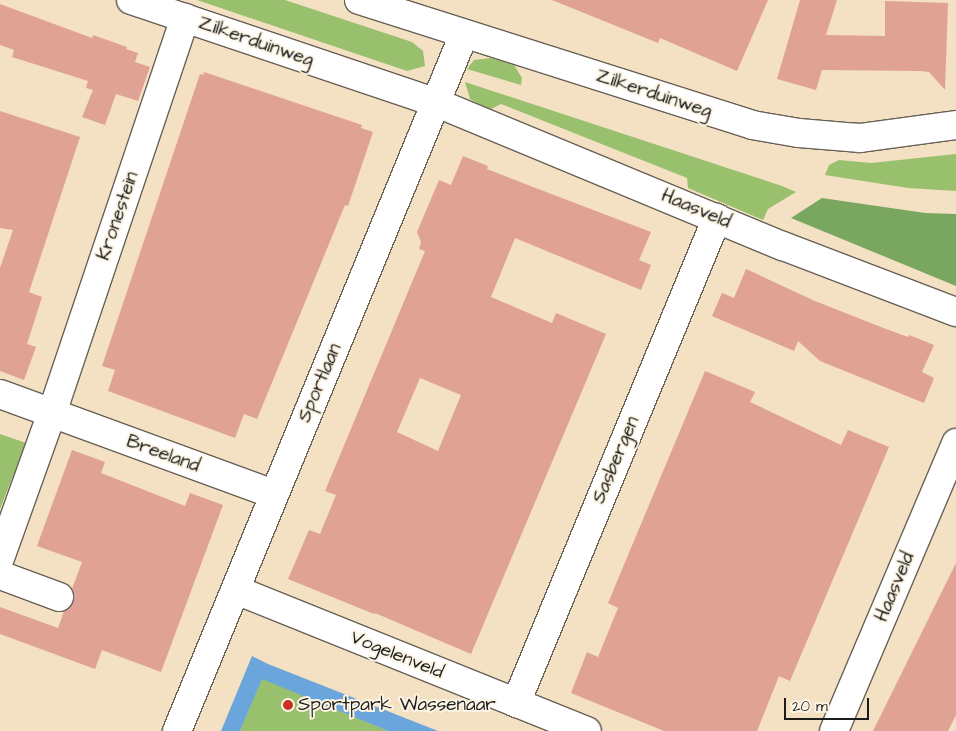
<!DOCTYPE html>
<html>
<head>
<meta charset="utf-8">
<style>
	body { margin:0 }
	#map { position:relative; width:956px; height:731px; overflow:hidden; background:#f4e0c3; font-family:"Architects Daughter",sans-serif }
	div>[style] { position:absolute }
	.green>* { inset:0; background:#99c16d }
	.forest>* { inset:0; background:#7aa760 }
	.water>* { inset:0; background:#6aa6db }
	.building>* { inset:0; background:#dfa295 }
	.roads { filter:drop-shadow(1px 0 #686156) drop-shadow(-1px 0 #686156) drop-shadow(0 1px #686156) drop-shadow(0 -1px #686156) }
	.street>* { height:28px; margin:-14px; padding:0 14px; transform-origin:14px; border-radius:14px; background:#fff }
	.secondary>* { height:28px; margin:-14px; padding:0 14px; transform-origin:14px; border-radius:14px; background:#fff }
	.dots>* { width:14px; height:14px; translate:-50% -50%; box-sizing:border-box; border:2px solid #fcf5e5; border-radius:50% }
	span { translate:-50% -50%; white-space:nowrap; text-align:center; line-height:1.15; -webkit-text-stroke:4px #fcf5e5; paint-order:stroke }
	.street-label { font-size:19px; color:#1c1c1c }
	.poi-label { font-size:19px; color:#1c1c1c }
	.left { translate:0 -50%; text-align:left }
	.scale { position:absolute; left:784px; top:698px; width:85px; height:22px; box-sizing:border-box; border:2px solid #1c1c1c; border-top:0; padding-left:6px; font-size:15px; line-height:18px; white-space:nowrap; color:#1c1c1c; -webkit-text-stroke:4px #fcf5e5; paint-order:stroke }
</style>
</head>
<body>
<div id="map">
	<div class="green">
		<i style="clip-path:polygon(197px 0,285px 0,412px 42px,423px 51px,425px 66px,407px 71px)"></i>
		<i style="clip-path:polygon(491px 58px,514px 65px,522px 78px,521px 85px,467px 69px,474px 60px)"></i>
		<i style="clip-path:polygon(465px 82px,782px 186px,796px 192px,768px 209px,763px 220px,688px 188px,687px 178px,501px 104px,489px 110px,470px 99px)"></i>
		<i style="clip-path:polygon(956px 154px,956px 191px,908px 188px,825px 175px,829px 165px,839px 160px,871px 163px)"></i>
		<i style="clip-path:polygon(0 434px,26px 443px,0 509px)"></i>
		<i style="clip-path:polygon(262px 678px,388px 731px,240px 731px)"></i>
	</div>
	<div class="forest">
		<i style="clip-path:polygon(822px 198px,925px 213px,956px 214px,956px 286px,791px 218px)"></i>
	</div>
	<div class="water">
		<i style="clip-path:polygon(252px 656px,268px 664px,438px 731px,388px 731px,262px 679px,240px 731px,221px 731px)"></i>
	</div>
	<div class="building">
		<i style="clip-path:polygon(552px 0,768px 0,737px 71px,660px 38px,658px 43px)"></i>
		<i style="clip-path:polygon(800px 0,837px 0,826px 35px,885px 36px,885px 1px,948px 3px,945px 90px,929px 72px,920px 71px,822px 70px,816px 90px,777px 79px)"></i>
		<i style="clip-path:polygon(0 4px,92px 38px,93px 35px,127px 47px,126px 49px,138px 53px,135px 62px,150px 67px,138px 101px,116px 94px,105px 125px,82px 117px,93px 90px,86px 88px,88px 81px,12px 57px,14px 50px,0 45px)"></i>
		<i style="clip-path:polygon(204px 72px,362px 125px,361px 128px,373px 132px,348px 206px,345px 205px,257px 419px,244px 414px,235px 438px,108px 391px,115px 370px,102px 366px,200px 74px,203px 75px)"></i>
		<i style="clip-path:polygon(0 111px,80px 137px,29px 292px,42px 297px,27px 344px,36px 347px,24px 380px,0 371px,0 268px,13px 230px,0 228px)"></i>
		<i style="clip-path:polygon(evenodd,463px 156px,488px 166px,487px 169px,533px 187px,651px 232px,639px 260px,651px 265px,641px 290px,515px 238px,491px 297px,552px 323px,556px 313px,606px 334px,471px 654px,375px 613px,374px 614px,288px 579px,309px 530px,320px 534px,336px 495px,325px 491px,425px 251px,419px 249px,421px 242px,417px 232px,439px 180px,451px 185px,463px 156px,420px 378px,461px 395px,438px 451px,397px 432px,420px 378px)"></i>
		<i style="clip-path:polygon(746px 269px,815px 301px,886px 329px,908px 337px,909px 335px,934px 345px,922px 372px,934px 378px,924px 403px,820px 361px,798px 341px,794px 351px,712px 316px,722px 293px,734px 298px)"></i>
		<i style="clip-path:polygon(705px 371px,755px 392px,750px 402px,841px 445px,848px 430px,889px 447px,790px 681px,779px 676px,757px 731px,664px 731px,571px 693px,587px 652px,598px 657px,618px 608px,608px 603px)"></i>
		<i style="clip-path:polygon(72px 450px,105px 462px,101px 473px,185px 506px,190px 493px,223px 505px,161px 672px,102px 650px,95px 669px,0 634px,0 607px,58px 628px,64px 611px,73px 603px,74px 595px,72px 589px,82px 562px,37px 546px)"></i>
		<i style="clip-path:polygon(956px 563px,956px 715px,948px 731px,873px 731px)"></i>
	</div>
	<div class="roads">
		<div class="street">
			<i style="left:131px;top:0;width:323px;rotate:18.6deg"></i>
			<i style="left:437px;top:103px;width:374px;rotate:22.5deg"></i>
			<i style="left:783px;top:246px;width:185px;rotate:20.9deg"></i>
			<i style="left:0;top:394px;width:291px;rotate:20.1deg"></i>
			<i style="left:0;top:558px;width:154px;rotate:-70.3deg"></i>
			<i style="left:52px;top:413px;width:417px;rotate:-71.4deg"></i>
			<i style="left:0;top:575px;width:63px;rotate:20.4deg"></i>
			<i style="left:236px;top:590px;width:378px;rotate:21.9deg"></i>
			<i style="left:516px;top:703px;width:525px;rotate:-67.49deg"></i>
			<i style="left:177px;top:731px;width:754px;rotate:-67.62deg"></i>
			<i style="left:834px;top:731px;width:313px;rotate:-67deg"></i>
		</div>
		<div class="secondary">
			<i style="left:359px;top:0;width:412px;rotate:17.6deg"></i>
			<i style="left:752px;top:125px;width:48px;rotate:9.7deg"></i>
			<i style="left:799px;top:133px;width:61px;rotate:4.7deg"></i>
			<i style="left:860px;top:138px;width:97px;rotate:-7.7deg"></i>
		</div>
	</div>
	<div class="dots">
		<i style="left:288px;top:705px;background:#c8321e"></i>
	</div>
	<div class="street-label">
		<span style="left:256px;top:42px;rotate:19deg">Zilkerduinweg</span>
		<span style="left:654px;top:94px;rotate:18deg">Zilkerduinweg</span>
		<span style="left:696px;top:209px;rotate:23deg">Haasveld</span>
		<span style="left:118px;top:216px;rotate:-71deg">Kronestein</span>
		<span style="left:320px;top:383px;rotate:-67deg">Sportlaan</span>
		<span style="left:163px;top:454px;rotate:20deg">Breeland</span>
		<span style="left:616px;top:460px;rotate:-67deg">Sasbergen</span>
		<span style="left:895px;top:587px;rotate:-67deg">Haasveld</span>
		<span style="left:397px;top:655px;rotate:22deg">Vogelenveld</span>
	</div>
	<div class="poi-label">
		<span class="left" style="left:298px;top:705px">Sportpark Wassenaar</span>
	</div>
	<div class="scale">20 m</div>
</div>
</body>
</html>
